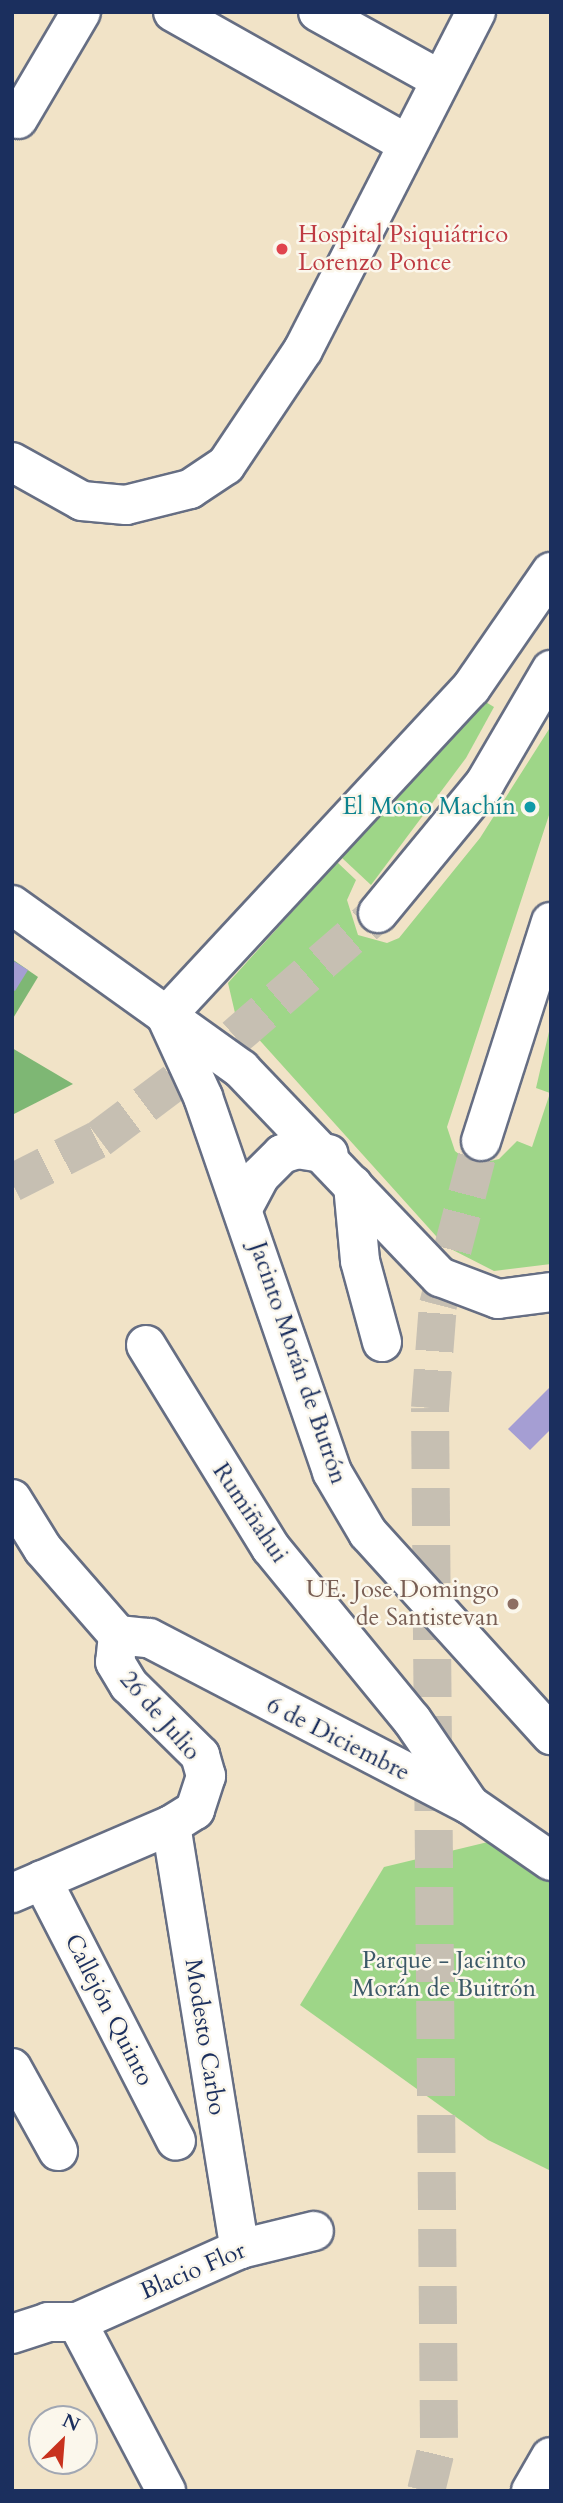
<!DOCTYPE html>
<html>
<head>
<meta charset="utf-8">
<style>
	body { margin:0 }
	#map { position:relative; width:563px; height:2503px; overflow:hidden; background:#f1e3c7; font-family:Cardo,serif }
	div>[style] { position:absolute }
	.green>* { inset:0; background:#9ed688 }
	.forest>* { inset:0; background:#7eb774 }
	.building>* { inset:0; background:#a59ed3 }
	.major-tunnel>* { height:38px; margin-top:-19px; transform-origin:0; background:repeating-linear-gradient(90deg,#c6bfb2 0 38px,transparent 0 57px) }
	.roads { filter:drop-shadow(2px 0 #666e83) drop-shadow(-2px 0 #666e83) drop-shadow(0 2px #666e83) drop-shadow(0 -2px #666e83) }
	.minor>* { height:38px; margin:-19px; padding:0 19px; transform-origin:19px; border-radius:19px; background:#fff }
	.major>* { height:38px; margin:-19px; padding:0 19px; transform-origin:19px; border-radius:19px; background:#fff }
	.dots>* { width:19px; height:19px; translate:-50% -50%; box-sizing:border-box; border:4px solid #fbf7ec; border-radius:50% }
	span { translate:-50% -50%; white-space:nowrap; text-align:center; line-height:1.15; -webkit-text-stroke:5px #fbf7ec; paint-order:stroke }
	.health-label { font-size:24px; color:#be3a42 }
	.left { translate:0 -50%; text-align:left }
	.culture-label { font-size:24px; color:#0d838f }
	.right { translate:-100% -50%; text-align:right }
	.street-label { font-size:24px; color:#1b2f5e }
	.education-label { font-size:24px; color:#785e54 }
	.park-label { font-size:24px; color:#3c5968 }
	.frame { position:absolute; inset:0; border:14px solid #1b2f5e; pointer-events:none }
	.north { position:absolute; left:28px; top:2405px; width:70px; height:70px; box-sizing:border-box; background:#fbf7ec; border:2px solid #a1a7b3; border-radius:50%; rotate:25deg; font-size:19px; font-weight:700; line-height:28px; text-align:center; color:#1b2f5e }
	.north::after { content:''; display:block; margin:auto; width:24px; height:32px; background:#c8321e; clip-path:polygon(50% 0,100% 100%,50% 72%,0 100%) }
</style>
</head>
<body>
<div id="map">
	<div class="green">
		<i style="clip-path:polygon(484px 701px,494px 707px,466px 758px,371px 885px,341px 857px)"></i>
		<i style="clip-path:polygon(551px 726px,551px 809px,447px 1127px,455px 1151px,473px 1165px,499px 1159px,517px 1141px,532px 1147px,550px 1093px,536px 1088px,551px 1023px,551px 1264px,494px 1271px,445px 1246px,235px 1013px,228px 983px,337px 862px,356px 880px,347px 900px,358px 935px,387px 943px,399px 938px,480px 838px)"></i>
		<i style="clip-path:polygon(488px 1842px,551px 1881px,551px 2171px,488px 2140px,300px 2005px,384px 1867px)"></i>
	</div>
	<div class="forest">
		<i style="clip-path:polygon(12px 959px,38px 977px,12px 1020px)"></i>
		<i style="clip-path:polygon(12px 1048px,73px 1084px,12px 1115px)"></i>
	</div>
	<div class="building">
		<i style="clip-path:polygon(12px 960px,28px 970px,15px 991px,12px 989px)"></i>
		<i style="clip-path:polygon(551px 1386px,551px 1429px,530px 1450px,508px 1429px)"></i>
	</div>
	<div class="major-tunnel">
		<i style="left:12px;top:1183px;width:97px;rotate:-26.8deg"></i>
		<i style="left:99px;top:1139px;width:170px;rotate:-36.9deg"></i>
		<i style="left:235px;top:1037px;width:189px;rotate:-40.9deg"></i>
		<i style="left:426px;top:2491px;width:55px;rotate:-76.2deg"></i>
		<i style="left:439px;top:2438px;width:1030px;rotate:-90.5deg"></i>
		<i style="left:430px;top:1408px;width:103px;rotate:-85.6deg"></i>
		<i style="left:438px;top:1305px;width:170px;rotate:-75.3deg"></i>
	</div>
	<div class="roads">
		<div class="minor">
			<i style="left:173px;top:12px;width:269px;rotate:29.4deg"></i>
			<i style="left:318px;top:12px;width:138px;rotate:29deg"></i>
			<i style="left:18px;top:119px;width:124px;rotate:-59.5deg"></i>
			<i style="left:12px;top:462px;width:80px;rotate:29.1deg"></i>
			<i style="left:82px;top:501px;width:44px;rotate:5.2deg"></i>
			<i style="left:126px;top:505px;width:66px;rotate:-14deg"></i>
			<i style="left:190px;top:489px;width:43px;rotate:-33.7deg"></i>
			<i style="left:226px;top:465px;width:138px;rotate:-56.2deg"></i>
			<i style="left:303px;top:350px;width:380px;rotate:-62.9deg"></i>
			<i style="left:12px;top:905px;width:282px;rotate:35.6deg"></i>
			<i style="left:241px;top:1069px;width:288px;rotate:46.3deg"></i>
			<i style="left:440px;top:1277px;width:62px;rotate:20.8deg"></i>
			<i style="left:498px;top:1299px;width:53px;rotate:-7.5deg"></i>
			<i style="left:166px;top:1016px;width:89px;rotate:65.4deg"></i>
			<i style="left:203px;top:1097px;width:397px;rotate:71deg"></i>
			<i style="left:332px;top:1472px;width:71px;rotate:59.5deg"></i>
			<i style="left:368px;top:1533px;width:273px;rotate:47.8deg"></i>
			<i style="left:353px;top:1185px;width:76px;rotate:84.7deg"></i>
			<i style="left:360px;top:1261px;width:84px;rotate:74.8deg"></i>
			<i style="left:243px;top:1208px;width:36px;rotate:-62deg"></i>
			<i style="left:260px;top:1176px;width:31px;rotate:-45deg"></i>
			<i style="left:282px;top:1154px;width:16px;rotate:-18deg"></i>
			<i style="left:297px;top:1149px;width:32px;rotate:9deg"></i>
			<i style="left:146px;top:1345px;width:238px;rotate:58.4deg"></i>
			<i style="left:271px;top:1548px;width:222px;rotate:50.7deg"></i>
			<i style="left:412px;top:1720px;width:103px;rotate:55.7deg"></i>
			<i style="left:12px;top:1499px;width:59px;rotate:58.2deg"></i>
			<i style="left:43px;top:1549px;width:114px;rotate:48.9deg"></i>
			<i style="left:118px;top:1635px;width:27px;rotate:96deg"></i>
			<i style="left:115px;top:1662px;width:27px;rotate:59deg"></i>
			<i style="left:129px;top:1685px;width:100px;rotate:44.6deg"></i>
			<i style="left:200px;top:1755px;width:22px;rotate:74deg"></i>
			<i style="left:206px;top:1776px;width:36px;rotate:108deg"></i>
			<i style="left:195px;top:1810px;width:28px;rotate:148deg"></i>
			<i style="left:171px;top:1825px;width:173px;rotate:156.8deg"></i>
			<i style="left:118px;top:1635px;width:31px;rotate:6deg"></i>
			<i style="left:149px;top:1638px;width:362px;rotate:27.5deg"></i>
			<i style="left:470px;top:1805px;width:98px;rotate:34.7deg"></i>
			<i style="left:171px;top:1825px;width:430px;rotate:80.8deg"></i>
			<i style="left:42px;top:1880px;width:293px;rotate:62.8deg"></i>
			<i style="left:12px;top:2068px;width:95px;rotate:61deg"></i>
			<i style="left:77px;top:2322px;width:179px;rotate:-24.1deg"></i>
			<i style="left:240px;top:2249px;width:76px;rotate:-13.7deg"></i>
			<i style="left:12px;top:2334px;width:38px;rotate:-18deg"></i>
			<i style="left:48px;top:2322px;width:29px"></i>
			<i style="left:77px;top:2322px;width:191px;rotate:62.2deg"></i>
			<i style="left:531px;top:2491px;width:39px;rotate:-60deg"></i>
		</div>
		<div class="major">
			<i style="left:378px;top:913px;width:168px;rotate:-50.5deg"></i>
			<i style="left:485px;top:783px;width:131px;rotate:-59.7deg"></i>
			<i style="left:166px;top:1016px;width:448px;rotate:-47.1deg"></i>
			<i style="left:471px;top:688px;width:141px;rotate:-55.4deg"></i>
			<i style="left:481px;top:1141px;width:230px;rotate:-72.3deg"></i>
		</div>
	</div>
	<div class="dots">
		<i style="left:282px;top:249px;background:#e0444e"></i>
		<i style="left:530px;top:807px;background:#0f9aa8"></i>
		<i style="left:513px;top:1604px;background:#8d6e63"></i>
	</div>
	<div class="health-label">
		<span class="left" style="left:298px;top:249px">Hospital Psiquiátrico<br>Lorenzo Ponce</span>
	</div>
	<div class="culture-label">
		<span class="right" style="left:516px;top:807px">El Mono Machín</span>
	</div>
	<div class="street-label">
		<span style="left:298px;top:1363px;rotate:71deg">Jacinto Morán de Butrón</span>
		<span style="left:250px;top:1513px;rotate:56deg">Rumiñahui</span>
		<span style="left:160px;top:1716px;rotate:49deg">26 de Julio</span>
		<span style="left:338px;top:1739px;rotate:27deg">6 de Diciembre</span>
		<span style="left:109px;top:2010px;rotate:63deg">Callejón Quinto</span>
		<span style="left:205px;top:2037px;rotate:81deg">Modesto Carbo</span>
		<span style="left:193px;top:2271px;rotate:-23deg">Blacio Flor</span>
	</div>
	<div class="education-label">
		<span class="right" style="left:499px;top:1604px">UE. Jose Domingo<br>de Santistevan</span>
	</div>
	<div class="park-label">
		<span style="left:444px;top:1975px">Parque - Jacinto<br>Morán de Buitrón</span>
	</div>
	<div class="frame"></div>
	<div class="north">N</div>
</div>
</body>
</html>
